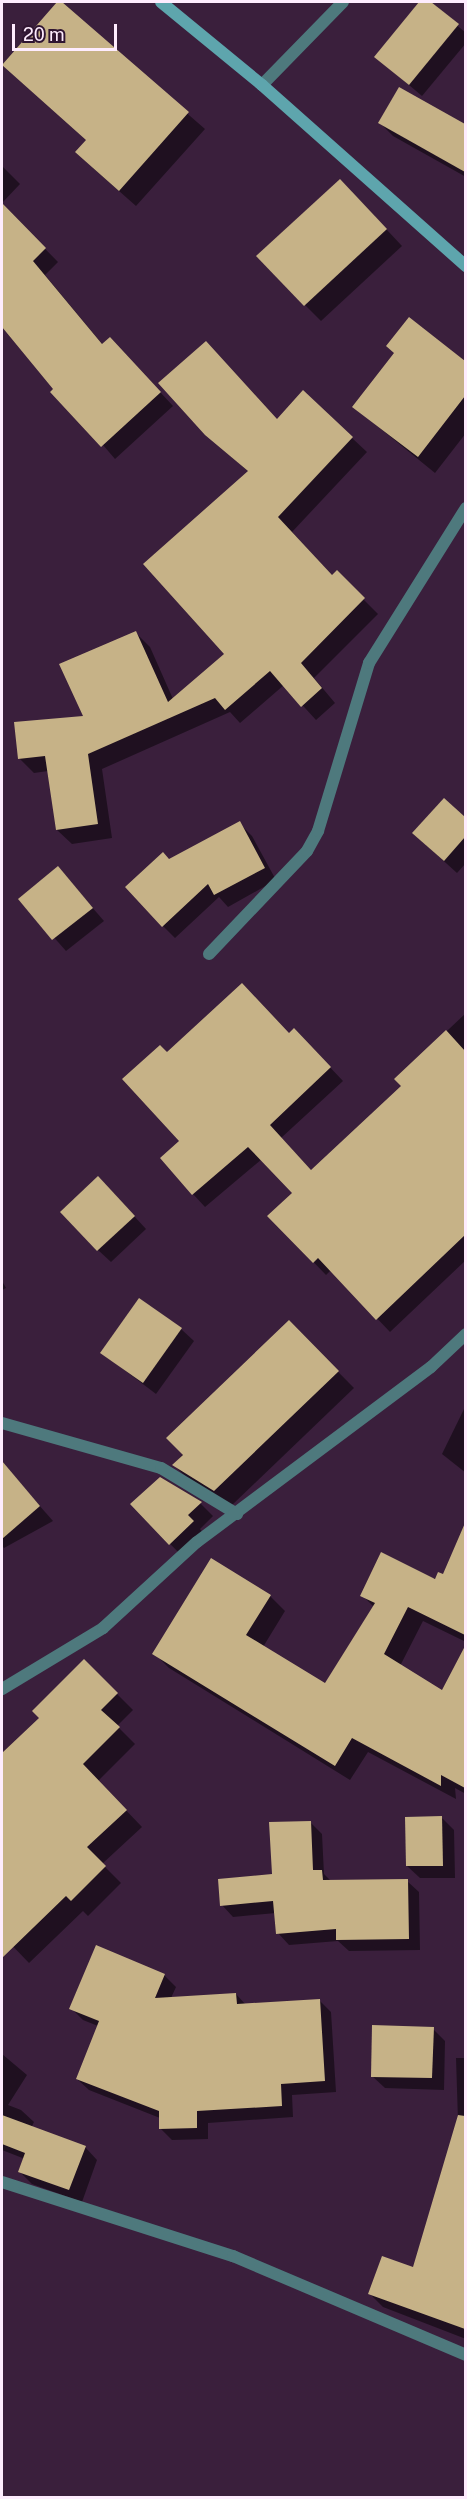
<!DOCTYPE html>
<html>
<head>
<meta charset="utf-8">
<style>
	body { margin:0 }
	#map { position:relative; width:467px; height:2499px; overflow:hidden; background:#3a1f3c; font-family:"Public Sans",sans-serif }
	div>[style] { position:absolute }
	.shadow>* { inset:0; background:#0007 }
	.building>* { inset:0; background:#c6b287 }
	.minor>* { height:12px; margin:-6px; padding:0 6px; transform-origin:6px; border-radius:6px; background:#4e797d }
	.secondary>* { height:12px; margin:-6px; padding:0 6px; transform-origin:6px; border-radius:6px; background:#5ea5ad }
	span { translate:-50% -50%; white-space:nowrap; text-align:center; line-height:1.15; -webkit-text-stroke:6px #2f1531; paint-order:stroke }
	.frame { position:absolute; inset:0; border:3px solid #feecfe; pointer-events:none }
	.scale { position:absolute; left:12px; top:24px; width:105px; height:27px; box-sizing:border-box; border:3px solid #feecfe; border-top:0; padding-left:8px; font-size:18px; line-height:21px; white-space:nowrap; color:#feecfe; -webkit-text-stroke:4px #2f1531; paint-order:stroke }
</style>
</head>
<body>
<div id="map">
	<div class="shadow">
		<i style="clip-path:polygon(59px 2px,205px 129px,136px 206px,93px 168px,87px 140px,3px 64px)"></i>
		<i style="clip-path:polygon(420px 2px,429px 2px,466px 33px,466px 43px,422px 96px,376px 57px)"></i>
		<i style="clip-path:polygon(400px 89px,466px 126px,466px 177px,393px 136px,380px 123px)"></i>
		<i style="clip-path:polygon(2px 166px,20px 184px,2px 203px)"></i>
		<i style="clip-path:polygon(356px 197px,402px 246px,321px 321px,305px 305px)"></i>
		<i style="clip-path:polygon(2px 205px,58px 262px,45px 275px,103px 345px,123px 352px,173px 406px,115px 459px,55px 389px,14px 316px,2px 303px)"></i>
		<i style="clip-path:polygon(409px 320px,466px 363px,466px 433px,435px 473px,354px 407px,396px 353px)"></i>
		<i style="clip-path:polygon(278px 420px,352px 438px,367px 452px,292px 532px,333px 577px,337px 573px,378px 614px,314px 678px,335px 703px,316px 720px,284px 685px,240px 723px,230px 712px,102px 769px,112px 838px,72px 844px,57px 830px,48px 771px,34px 773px,19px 758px,85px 717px,136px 633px,150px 647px,173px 699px,226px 654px,249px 472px,206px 434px)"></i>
		<i style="clip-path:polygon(444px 800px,466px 819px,466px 863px,457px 873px,426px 845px)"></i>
		<i style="clip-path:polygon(239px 823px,252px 836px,276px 880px,228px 907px,219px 897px,175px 938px,163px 926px,169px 861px)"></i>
		<i style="clip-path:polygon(58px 868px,104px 921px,66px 951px,20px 899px)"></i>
		<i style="clip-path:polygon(466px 1013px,466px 1260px,390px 1332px,331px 1270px,326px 1275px,269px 1216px,294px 1193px,262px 1159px,205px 1207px,193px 1194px,167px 1053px,290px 1035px,307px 1043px,343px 1081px,281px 1138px,312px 1171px,403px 1086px,396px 1079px)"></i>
		<i style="clip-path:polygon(111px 1191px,146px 1229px,111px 1262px,98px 1250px)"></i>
		<i style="clip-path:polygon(2px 1281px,6px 1288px,2px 1290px)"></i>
		<i style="clip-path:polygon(289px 1322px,354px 1388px,231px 1506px,190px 1481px,174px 1465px)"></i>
		<i style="clip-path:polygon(181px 1329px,194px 1341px,156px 1394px,102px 1353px)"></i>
		<i style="clip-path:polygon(465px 1407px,466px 1407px,466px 1473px,442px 1454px)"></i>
		<i style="clip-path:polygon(2px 1463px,53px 1521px,4px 1548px,2px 1546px)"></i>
		<i style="clip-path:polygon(160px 1479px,201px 1504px,213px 1516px,200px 1529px,205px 1535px,182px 1556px,132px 1505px)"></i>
		<i style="clip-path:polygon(466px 1527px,466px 1642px,423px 1621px,400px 1666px,443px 1692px,449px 1680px,466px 1689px,466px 1794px,455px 1788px,456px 1799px,368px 1752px,350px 1780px,169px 1668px,154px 1653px,211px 1560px,270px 1596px,285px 1611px,263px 1647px,326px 1685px,374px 1607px,362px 1595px,443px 1576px)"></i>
		<i style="clip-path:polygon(84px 1661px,133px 1710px,117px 1726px,135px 1744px,98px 1781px,142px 1827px,102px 1864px,121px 1883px,88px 1916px,83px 1911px,29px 1963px,2px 1935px,2px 1756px,41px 1718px)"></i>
		<i style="clip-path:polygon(441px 1817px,454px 1830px,455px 1878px,420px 1878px,407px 1866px)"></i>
		<i style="clip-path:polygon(310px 1822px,322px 1834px,324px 1874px,331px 1881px,407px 1881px,419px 1892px,420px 1950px,349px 1951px,338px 1941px,289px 1945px,278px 1933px,276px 1913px,233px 1917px,222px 1905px,274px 1875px)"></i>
		<i style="clip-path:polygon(164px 1975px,176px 1987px,171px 1998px,236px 1994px,246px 2005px,320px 2001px,331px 2012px,336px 2092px,292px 2095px,293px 2117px,208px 2123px,208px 2139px,172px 2140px,160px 2128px,160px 2118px,89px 2090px,77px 2079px,98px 2026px,83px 2020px,71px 2008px)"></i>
		<i style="clip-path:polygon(433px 2029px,445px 2041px,444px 2090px,385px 2088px,372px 2076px)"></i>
		<i style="clip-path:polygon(2px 2054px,27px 2075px,8px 2105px,21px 2110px,34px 2122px,31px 2128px,85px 2147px,97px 2160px,82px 2202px,32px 2184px,20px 2172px,25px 2159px,2px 2150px)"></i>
		<i style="clip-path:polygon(456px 2058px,466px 2058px,466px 2339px,383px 2307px,369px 2293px,414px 2268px,458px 2121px)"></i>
	</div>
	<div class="building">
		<i style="clip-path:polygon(57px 2px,62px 2px,189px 112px,119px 191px,75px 152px,86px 140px,2px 65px)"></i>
		<i style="clip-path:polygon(419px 2px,431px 2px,459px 24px,409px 85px,374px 57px)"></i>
		<i style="clip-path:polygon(399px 87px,465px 124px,465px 172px,378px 123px)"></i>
		<i style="clip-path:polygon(340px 179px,387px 229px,304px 306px,256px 256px)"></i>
		<i style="clip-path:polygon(2px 203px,46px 248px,33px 261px,102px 344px,110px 337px,161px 392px,101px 447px,50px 392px,53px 389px,2px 327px)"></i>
		<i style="clip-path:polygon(409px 317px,465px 361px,465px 396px,418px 457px,352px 407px,394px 353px,386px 346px)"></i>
		<i style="clip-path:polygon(206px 341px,277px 419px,303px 390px,353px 437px,278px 517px,332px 575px,337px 570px,365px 598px,301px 663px,322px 688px,301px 707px,270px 671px,225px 710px,215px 698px,88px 754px,98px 824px,56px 830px,45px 756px,18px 759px,14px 722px,83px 716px,59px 664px,136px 631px,168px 702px,224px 654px,143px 564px,248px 471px,205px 435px,158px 383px)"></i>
		<i style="clip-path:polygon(444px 798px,465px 817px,465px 837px,444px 861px,412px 833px)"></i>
		<i style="clip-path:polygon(240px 821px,265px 868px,214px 895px,208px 884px,162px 927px,125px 887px,163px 852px,169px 859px)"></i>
		<i style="clip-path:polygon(58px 866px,93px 908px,52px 940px,18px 899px)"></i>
		<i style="clip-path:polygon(242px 983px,289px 1033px,294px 1028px,331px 1067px,270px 1125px,311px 1170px,401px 1086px,394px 1079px,446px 1030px,465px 1051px,465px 1235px,376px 1320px,318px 1258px,313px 1263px,267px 1216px,292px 1193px,248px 1147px,192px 1195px,160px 1158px,179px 1141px,122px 1079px,160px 1045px,167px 1052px)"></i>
		<i style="clip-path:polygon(98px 1176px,135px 1216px,97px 1251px,60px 1212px)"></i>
		<i style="clip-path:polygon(139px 1298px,182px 1328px,143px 1383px,100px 1353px)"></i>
		<i style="clip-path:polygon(289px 1320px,339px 1371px,214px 1491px,172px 1465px,183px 1455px,166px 1438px)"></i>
		<i style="clip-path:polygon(2px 1461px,40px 1506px,2px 1539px)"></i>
		<i style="clip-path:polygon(160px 1477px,202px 1502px,188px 1515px,194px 1521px,169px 1545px,130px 1504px)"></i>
		<i style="clip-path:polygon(465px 1523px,465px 1635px,408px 1607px,384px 1654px,442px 1690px,465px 1646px,465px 1788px,441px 1775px,441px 1786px,352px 1738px,335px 1766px,152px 1654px,211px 1558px,271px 1595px,246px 1635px,325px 1683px,375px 1603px,360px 1596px,381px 1552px,435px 1579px,438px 1572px,443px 1574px)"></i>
		<i style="clip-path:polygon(84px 1659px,118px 1693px,101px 1710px,120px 1727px,83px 1764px,127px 1810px,87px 1847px,106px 1866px,71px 1901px,66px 1896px,2px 1958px,2px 1753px,39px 1718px,32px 1711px)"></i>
		<i style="clip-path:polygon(442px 1816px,443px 1866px,406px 1866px,405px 1817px)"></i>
		<i style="clip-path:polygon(311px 1821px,313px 1870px,322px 1870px,323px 1880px,408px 1879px,409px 1939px,336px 1940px,336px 1929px,276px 1934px,273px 1901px,220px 1906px,218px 1879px,272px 1874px,269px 1822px)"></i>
		<i style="clip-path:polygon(96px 1945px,165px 1974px,155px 1998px,236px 1993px,237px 2004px,320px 1999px,325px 2081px,281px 2084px,282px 2106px,197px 2111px,197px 2128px,159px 2129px,159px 2111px,76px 2079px,99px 2021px,69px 2009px)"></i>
		<i style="clip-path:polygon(372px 2025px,434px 2027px,432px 2078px,371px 2077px)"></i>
		<i style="clip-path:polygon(2px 2115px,86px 2146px,69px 2190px,18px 2172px,25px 2153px,2px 2144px)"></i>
		<i style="clip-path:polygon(458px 2115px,465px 2116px,465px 2329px,368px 2294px,382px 2256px,413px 2267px)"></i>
	</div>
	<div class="minor">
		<i style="left:262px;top:85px;width:116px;rotate:-45.7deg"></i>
		<i style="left:209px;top:954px;width:142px;rotate:-46.4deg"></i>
		<i style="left:307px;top:851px;width:23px;rotate:-61deg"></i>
		<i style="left:318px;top:831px;width:176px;rotate:-73.1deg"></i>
		<i style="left:369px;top:663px;width:183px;rotate:-58deg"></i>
		<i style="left:2px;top:1423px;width:165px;rotate:15.8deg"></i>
		<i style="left:161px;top:1468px;width:89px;rotate:31.2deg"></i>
		<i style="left:2px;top:1689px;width:118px;rotate:-31.1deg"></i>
		<i style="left:103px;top:1628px;width:127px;rotate:-42.5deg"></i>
		<i style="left:197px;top:1542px;width:292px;rotate:-36.8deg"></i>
		<i style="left:431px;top:1367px;width:48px;rotate:-43.3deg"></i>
		<i style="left:2px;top:2182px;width:243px;rotate:17.8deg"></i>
		<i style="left:233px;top:2256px;width:253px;rotate:23deg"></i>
	</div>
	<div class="secondary">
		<i style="left:161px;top:2px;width:131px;rotate:39.4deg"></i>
		<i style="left:262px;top:85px;width:273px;rotate:41.6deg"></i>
	</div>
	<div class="frame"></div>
	<div class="scale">20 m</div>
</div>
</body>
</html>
